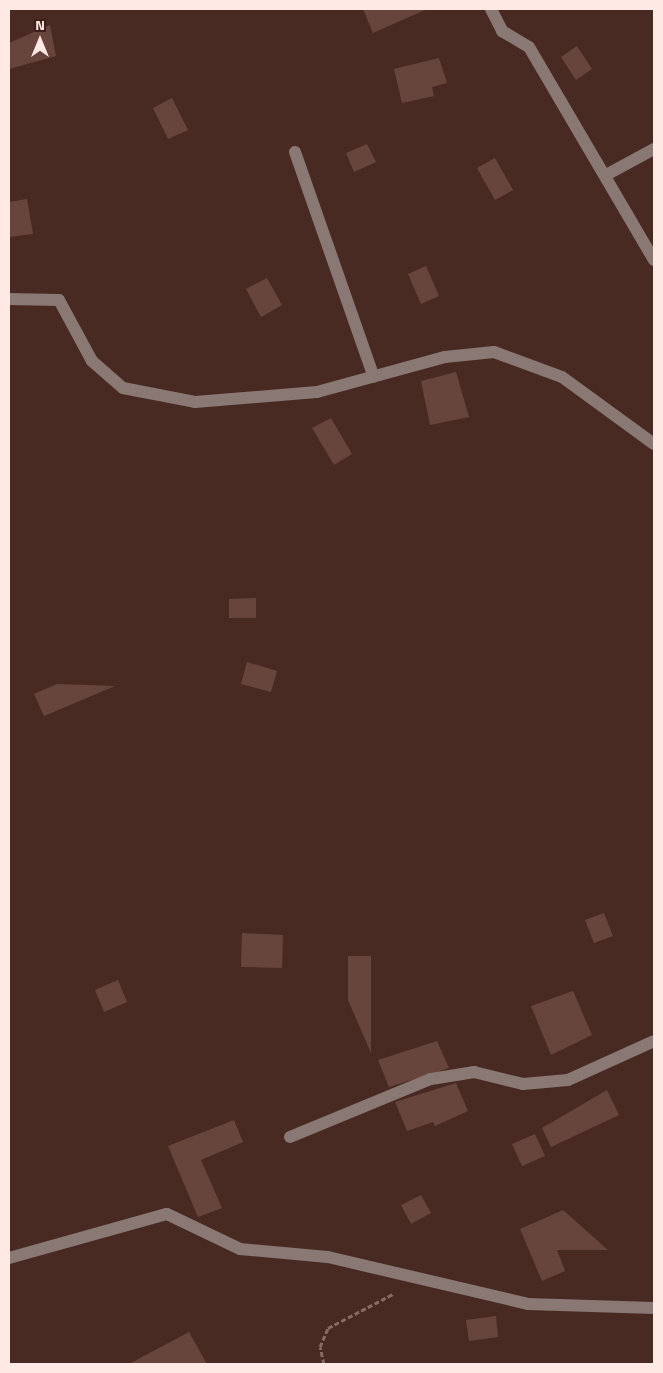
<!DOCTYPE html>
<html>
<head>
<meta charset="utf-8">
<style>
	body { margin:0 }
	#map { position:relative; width:663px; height:1373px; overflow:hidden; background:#492a23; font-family:"Titillium Web",sans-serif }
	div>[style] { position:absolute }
	.building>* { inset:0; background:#67453d }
	.path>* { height:3px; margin-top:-1.5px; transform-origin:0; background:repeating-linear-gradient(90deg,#866b64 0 5px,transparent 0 7.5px) }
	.minor>* { height:12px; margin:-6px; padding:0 6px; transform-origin:6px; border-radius:6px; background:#897874 }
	span { translate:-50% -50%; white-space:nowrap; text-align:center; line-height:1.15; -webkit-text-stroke:5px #3e2019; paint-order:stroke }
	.frame { position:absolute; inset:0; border:10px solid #fee9e4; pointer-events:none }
	.north { position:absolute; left:15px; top:15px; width:50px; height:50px; -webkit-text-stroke:4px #3e2019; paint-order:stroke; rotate:0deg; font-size:14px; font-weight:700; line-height:20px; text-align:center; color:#fee9e4 }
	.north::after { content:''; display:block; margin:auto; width:18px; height:22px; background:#fee9e4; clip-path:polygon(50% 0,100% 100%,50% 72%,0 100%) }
</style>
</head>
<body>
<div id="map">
	<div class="building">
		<i style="clip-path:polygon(363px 9px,427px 9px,373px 33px)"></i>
		<i style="clip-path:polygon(50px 25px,56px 56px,9px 69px,9px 43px)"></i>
		<i style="clip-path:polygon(577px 46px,592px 69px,576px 80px,561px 57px)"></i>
		<i style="clip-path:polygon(439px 58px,447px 83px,432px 87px,434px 96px,402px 103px,394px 69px)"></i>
		<i style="clip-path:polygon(172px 98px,188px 130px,168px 139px,153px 108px)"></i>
		<i style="clip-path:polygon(367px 144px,376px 162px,354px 172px,346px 153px)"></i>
		<i style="clip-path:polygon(495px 158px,513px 190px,495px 200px,477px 168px)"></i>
		<i style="clip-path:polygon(27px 199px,33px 234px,9px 237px,9px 202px)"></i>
		<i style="clip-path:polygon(426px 266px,439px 296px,421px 304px,408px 274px)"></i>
		<i style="clip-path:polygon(267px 278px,282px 305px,261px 317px,246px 289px)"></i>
		<i style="clip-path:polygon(456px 372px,469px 417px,430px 425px,421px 381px)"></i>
		<i style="clip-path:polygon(331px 418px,352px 454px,334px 465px,312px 428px)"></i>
		<i style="clip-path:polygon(256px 598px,256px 618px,229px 618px,229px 599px)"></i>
		<i style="clip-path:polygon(247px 662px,277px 671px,271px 692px,241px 684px)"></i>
		<i style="clip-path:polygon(57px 684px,115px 686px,44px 716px,34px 694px)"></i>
		<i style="clip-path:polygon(604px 913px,613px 936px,594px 943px,585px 920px)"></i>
		<i style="clip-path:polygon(242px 933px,283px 935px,282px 968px,241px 967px)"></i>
		<i style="clip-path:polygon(348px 956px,371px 956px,371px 1053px,348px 1000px)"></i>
		<i style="clip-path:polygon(118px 980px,127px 1002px,104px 1012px,95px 990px)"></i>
		<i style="clip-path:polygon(573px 991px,592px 1035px,551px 1055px,531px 1006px)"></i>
		<i style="clip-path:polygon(437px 1041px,449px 1068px,389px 1087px,378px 1060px)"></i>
		<i style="clip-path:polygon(456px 1083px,468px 1111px,435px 1126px,433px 1122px,407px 1131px,395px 1102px)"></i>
		<i style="clip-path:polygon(607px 1090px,619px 1115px,551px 1147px,542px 1128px)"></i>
		<i style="clip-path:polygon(234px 1120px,243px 1142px,201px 1160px,222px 1208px,198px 1217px,168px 1146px)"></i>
		<i style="clip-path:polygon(535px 1134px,545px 1156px,522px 1166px,512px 1144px)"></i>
		<i style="clip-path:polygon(421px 1195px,431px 1213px,411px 1224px,401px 1205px)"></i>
		<i style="clip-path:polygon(563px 1210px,608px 1250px,557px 1250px,565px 1271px,542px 1281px,520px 1229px)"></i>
		<i style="clip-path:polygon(496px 1316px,498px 1337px,469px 1341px,466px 1320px)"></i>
		<i style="clip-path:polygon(189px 1332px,207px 1364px,129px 1364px)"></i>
	</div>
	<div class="path">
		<i style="left:324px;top:1364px;width:17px;rotate:-103deg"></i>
		<i style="left:320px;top:1347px;width:21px;rotate:-67deg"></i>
		<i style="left:328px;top:1328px;width:73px;rotate:-27.6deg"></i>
	</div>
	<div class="minor">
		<i style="left:491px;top:9px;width:25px;rotate:63deg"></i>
		<i style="left:502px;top:31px;width:31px;rotate:31deg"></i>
		<i style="left:529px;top:47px;width:247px;rotate:59.6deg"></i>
		<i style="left:295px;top:152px;width:238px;rotate:70.7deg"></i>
		<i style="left:606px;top:175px;width:55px;rotate:-28.4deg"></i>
		<i style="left:9px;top:299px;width:50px;rotate:1.1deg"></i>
		<i style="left:59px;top:300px;width:69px;rotate:61.6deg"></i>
		<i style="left:92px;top:361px;width:41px;rotate:41.1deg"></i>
		<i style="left:123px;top:388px;width:73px;rotate:11deg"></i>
		<i style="left:195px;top:402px;width:122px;rotate:-4.7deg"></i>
		<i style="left:317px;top:392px;width:133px;rotate:-15.3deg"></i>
		<i style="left:445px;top:357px;width:49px;rotate:-5.8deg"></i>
		<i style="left:494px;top:352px;width:72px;rotate:20.2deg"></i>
		<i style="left:562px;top:377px;width:114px;rotate:36.1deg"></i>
		<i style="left:290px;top:1137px;width:152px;rotate:-22.4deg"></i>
		<i style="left:431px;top:1079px;width:44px;rotate:-9.2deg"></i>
		<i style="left:474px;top:1072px;width:50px;rotate:13.8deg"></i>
		<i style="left:523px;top:1084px;width:45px;rotate:-5.1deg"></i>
		<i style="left:568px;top:1080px;width:94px;rotate:-24.4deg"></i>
		<i style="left:9px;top:1258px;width:164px;rotate:-15.6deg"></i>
		<i style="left:167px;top:1214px;width:81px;rotate:25.6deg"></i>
		<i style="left:240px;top:1249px;width:88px;rotate:5.2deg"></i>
		<i style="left:328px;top:1257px;width:205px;rotate:13.2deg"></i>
		<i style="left:528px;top:1304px;width:126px;rotate:1.8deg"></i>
	</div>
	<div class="frame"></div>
	<div class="north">N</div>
</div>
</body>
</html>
